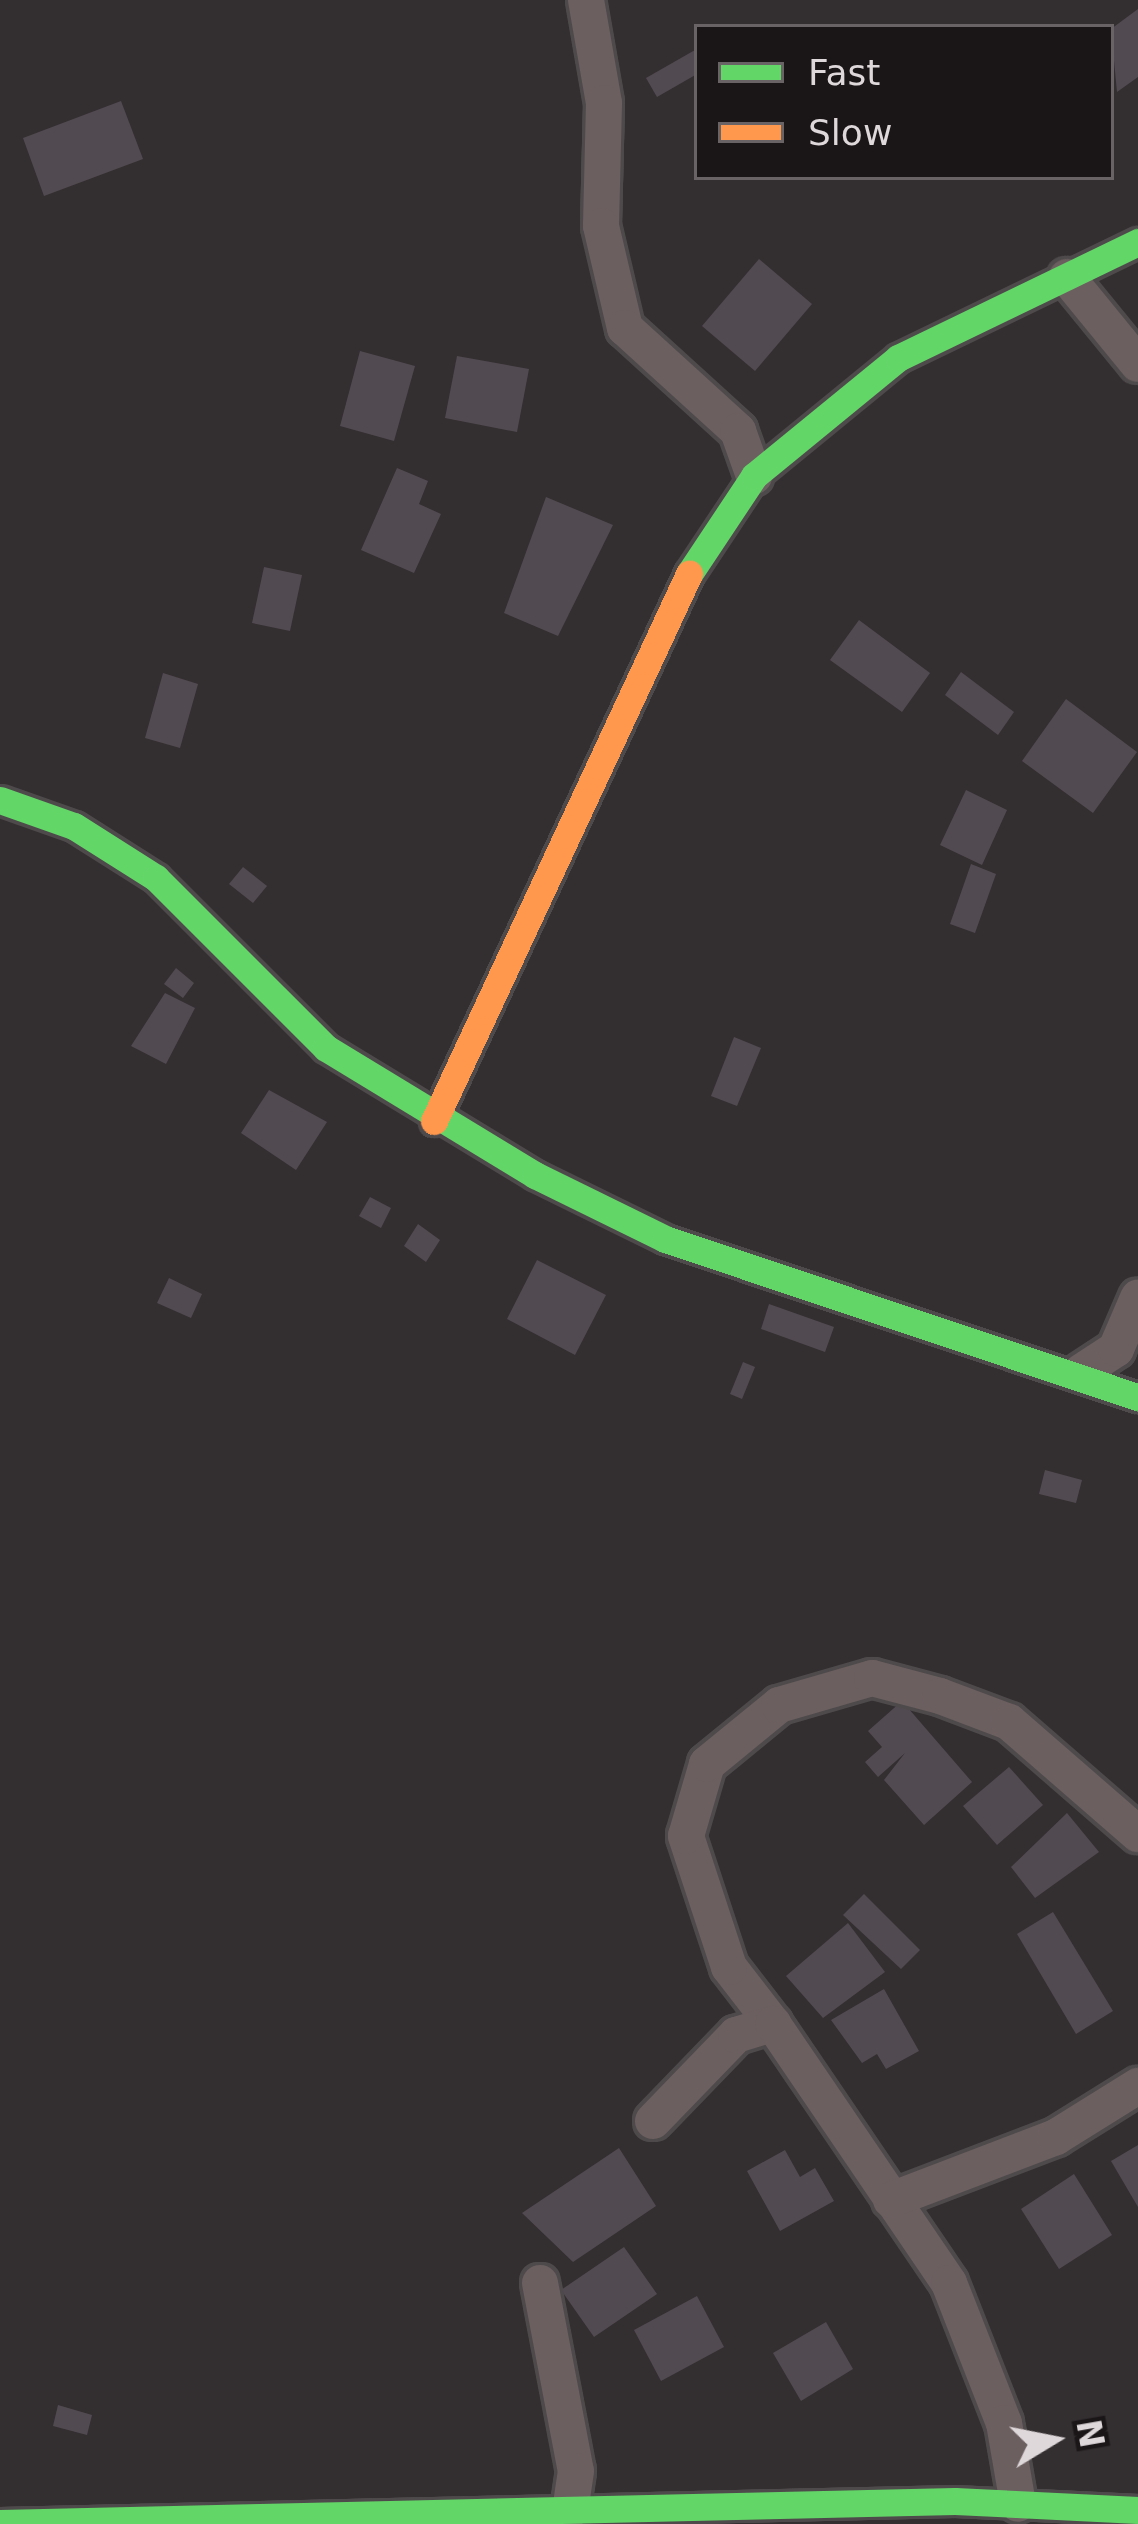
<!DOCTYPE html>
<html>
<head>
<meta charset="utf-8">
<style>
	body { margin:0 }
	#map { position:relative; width:1138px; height:2524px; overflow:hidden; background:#332e30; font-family:"DejaVu Sans",sans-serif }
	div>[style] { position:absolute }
	.building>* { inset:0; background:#524a51 }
	.roads { filter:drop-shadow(3px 0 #4e4a4b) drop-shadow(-3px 0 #4e4a4b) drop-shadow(0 3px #4e4a4b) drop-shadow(0 -3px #4e4a4b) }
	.street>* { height:36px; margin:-18px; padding:0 18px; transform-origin:18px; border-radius:18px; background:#6c5f60 }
	.fast>* { height:27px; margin:-13.5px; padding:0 13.5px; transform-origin:13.5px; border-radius:13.5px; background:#63d668 }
	.slow>* { height:27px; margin:-13.5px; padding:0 13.5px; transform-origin:13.5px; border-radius:13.5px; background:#ff974d }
	span { translate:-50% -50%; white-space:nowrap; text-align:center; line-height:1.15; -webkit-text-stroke:9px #1a1517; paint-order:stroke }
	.legend { position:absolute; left:694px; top:24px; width:420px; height:156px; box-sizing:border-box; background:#1a1517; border:3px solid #696365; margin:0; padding:15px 21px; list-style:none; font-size:36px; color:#dfd8db }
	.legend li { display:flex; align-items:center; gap:24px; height:60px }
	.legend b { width:60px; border:3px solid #696365 }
	.north { position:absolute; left:994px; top:2380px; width:120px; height:120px; -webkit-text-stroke:9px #1a1517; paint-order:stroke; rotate:80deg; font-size:33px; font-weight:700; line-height:48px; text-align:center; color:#dfd8db }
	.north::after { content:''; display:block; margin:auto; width:42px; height:54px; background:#dfd8db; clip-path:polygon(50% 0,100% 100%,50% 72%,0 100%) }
</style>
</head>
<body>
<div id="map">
	<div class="building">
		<i style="clip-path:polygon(1138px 9px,1138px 77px,1117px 92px,1111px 29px)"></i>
		<i style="clip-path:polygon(695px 50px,697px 74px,657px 97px,646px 78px)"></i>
		<i style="clip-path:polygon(121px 101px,143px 159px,44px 196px,23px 138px)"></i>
		<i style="clip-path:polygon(759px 259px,812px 304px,755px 371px,702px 326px)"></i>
		<i style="clip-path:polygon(360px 351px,415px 366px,394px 441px,340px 426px)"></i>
		<i style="clip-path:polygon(457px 356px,529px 369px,517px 432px,445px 418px)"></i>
		<i style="clip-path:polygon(397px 468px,428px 481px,419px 504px,441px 514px,414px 573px,361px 550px)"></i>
		<i style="clip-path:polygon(546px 497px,613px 525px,558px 636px,504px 613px)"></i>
		<i style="clip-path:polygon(264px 567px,302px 575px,290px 631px,252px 623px)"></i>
		<i style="clip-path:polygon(859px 620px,930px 673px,902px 712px,830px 660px)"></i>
		<i style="clip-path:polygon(961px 672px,1014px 712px,998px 735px,945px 695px)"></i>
		<i style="clip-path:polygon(163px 673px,198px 684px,180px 748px,145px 738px)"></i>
		<i style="clip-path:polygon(1066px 699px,1137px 752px,1093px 813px,1022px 761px)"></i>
		<i style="clip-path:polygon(966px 790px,1007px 810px,982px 865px,940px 845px)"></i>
		<i style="clip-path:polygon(971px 864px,996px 874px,975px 933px,950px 924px)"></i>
		<i style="clip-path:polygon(243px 867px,267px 886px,253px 903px,229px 884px)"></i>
		<i style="clip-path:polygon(176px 968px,194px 983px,183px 998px,164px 984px)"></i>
		<i style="clip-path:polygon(165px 993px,195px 1008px,166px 1064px,131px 1046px)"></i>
		<i style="clip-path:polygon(734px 1037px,761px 1048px,737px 1106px,711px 1096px)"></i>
		<i style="clip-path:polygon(269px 1090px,327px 1122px,296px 1170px,241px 1133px)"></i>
		<i style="clip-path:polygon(370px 1197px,391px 1208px,381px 1228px,359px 1216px)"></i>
		<i style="clip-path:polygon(418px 1224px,440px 1240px,426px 1262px,404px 1246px)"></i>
		<i style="clip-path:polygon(537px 1260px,606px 1295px,575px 1355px,507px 1319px)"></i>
		<i style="clip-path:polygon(169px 1278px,202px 1294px,191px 1318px,157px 1303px)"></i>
		<i style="clip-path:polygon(769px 1304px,834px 1327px,825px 1352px,761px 1329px)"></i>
		<i style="clip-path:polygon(743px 1362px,755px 1367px,742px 1399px,730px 1394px)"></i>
		<i style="clip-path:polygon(1045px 1470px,1082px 1480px,1076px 1503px,1039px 1494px)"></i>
		<i style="clip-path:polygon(902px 1701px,972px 1782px,924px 1825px,884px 1780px,905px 1753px,878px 1777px,865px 1762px,882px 1747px,868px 1731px)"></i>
		<i style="clip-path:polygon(1009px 1767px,1043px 1805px,997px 1845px,963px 1806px)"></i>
		<i style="clip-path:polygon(1067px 1813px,1099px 1852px,1035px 1898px,1011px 1867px)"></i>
		<i style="clip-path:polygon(864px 1894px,920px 1950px,901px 1969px,843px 1915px)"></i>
		<i style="clip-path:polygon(1053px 1912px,1113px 2011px,1076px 2034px,1017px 1934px)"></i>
		<i style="clip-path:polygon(848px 1923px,885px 1972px,823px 2018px,786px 1976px)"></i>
		<i style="clip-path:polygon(884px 1989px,919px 2051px,886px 2069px,877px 2054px,862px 2063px,831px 2020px)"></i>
		<i style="clip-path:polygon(1138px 2145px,1138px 2207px,1111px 2161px)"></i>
		<i style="clip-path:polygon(619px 2148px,656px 2206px,573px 2262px,522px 2213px)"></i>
		<i style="clip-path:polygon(785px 2150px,800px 2177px,815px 2168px,834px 2201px,780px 2231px,747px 2171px)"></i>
		<i style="clip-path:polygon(1074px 2174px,1112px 2235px,1059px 2269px,1021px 2209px)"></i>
		<i style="clip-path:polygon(624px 2247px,657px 2294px,594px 2337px,561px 2290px)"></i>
		<i style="clip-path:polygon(697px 2296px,724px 2347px,661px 2381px,634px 2330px)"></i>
		<i style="clip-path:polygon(826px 2322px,853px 2369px,801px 2401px,773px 2353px)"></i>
		<i style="clip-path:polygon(58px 2405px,92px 2415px,87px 2435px,53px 2426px)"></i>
	</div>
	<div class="roads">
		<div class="street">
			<i style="left:586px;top:0;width:105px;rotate:80.1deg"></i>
			<i style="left:604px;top:103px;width:123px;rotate:91.4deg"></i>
			<i style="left:601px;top:226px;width:105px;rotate:76.8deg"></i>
			<i style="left:625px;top:328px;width:153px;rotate:42.3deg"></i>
			<i style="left:738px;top:431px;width:48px;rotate:70.4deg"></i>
			<i style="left:1067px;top:277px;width:112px;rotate:50.8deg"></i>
			<i style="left:1081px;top:1372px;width:42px;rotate:-33.3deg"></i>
			<i style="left:1116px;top:1349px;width:56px;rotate:-66.7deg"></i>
			<i style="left:773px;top:2024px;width:72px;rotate:-127.7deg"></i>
			<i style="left:729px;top:1967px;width:138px;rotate:-108.2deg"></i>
			<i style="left:686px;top:1836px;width:75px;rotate:-73.7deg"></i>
			<i style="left:707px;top:1764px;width:93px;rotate:-39.3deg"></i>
			<i style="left:779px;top:1705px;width:97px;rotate:-16.2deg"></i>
			<i style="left:872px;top:1678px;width:70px;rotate:14.8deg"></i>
			<i style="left:940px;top:1696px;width:74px;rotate:20.6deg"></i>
			<i style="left:1009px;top:1722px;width:171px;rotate:41deg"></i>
			<i style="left:653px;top:2121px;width:120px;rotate:-46deg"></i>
			<i style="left:736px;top:2035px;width:39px;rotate:-17deg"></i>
			<i style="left:773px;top:2024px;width:313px;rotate:55.8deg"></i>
			<i style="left:949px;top:2283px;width:150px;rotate:68.6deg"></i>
			<i style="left:1004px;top:2423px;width:82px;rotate:80.2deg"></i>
			<i style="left:891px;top:2200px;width:177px;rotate:-20.9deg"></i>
			<i style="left:1056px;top:2137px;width:97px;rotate:-31.9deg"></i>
			<i style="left:540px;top:2283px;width:191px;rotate:79.2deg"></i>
			<i style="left:576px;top:2471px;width:40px;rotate:98.5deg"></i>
		</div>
		<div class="fast">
			<i style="left:689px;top:574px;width:118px;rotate:-56.4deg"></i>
			<i style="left:754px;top:476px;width:186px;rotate:-39.3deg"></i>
			<i style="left:898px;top:358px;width:267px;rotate:-25.8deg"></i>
			<i style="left:0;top:800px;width:78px;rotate:19.4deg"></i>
			<i style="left:74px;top:826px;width:97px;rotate:32.4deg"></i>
			<i style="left:156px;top:878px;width:240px;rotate:45deg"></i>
			<i style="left:326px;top:1048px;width:245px;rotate:31.3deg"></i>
			<i style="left:535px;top:1175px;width:145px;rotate:26.2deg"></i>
			<i style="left:665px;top:1239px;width:499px;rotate:18.5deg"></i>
			<i style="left:0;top:2523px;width:955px;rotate:-1.32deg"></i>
			<i style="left:955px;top:2501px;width:183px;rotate:2.8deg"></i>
		</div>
		<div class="slow">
			<i style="left:434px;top:1121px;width:604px;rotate:-65.01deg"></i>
		</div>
	</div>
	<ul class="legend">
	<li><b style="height:15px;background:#63d668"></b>Fast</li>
	<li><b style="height:15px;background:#ff974d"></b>Slow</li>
	</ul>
	<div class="north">N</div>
</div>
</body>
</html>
